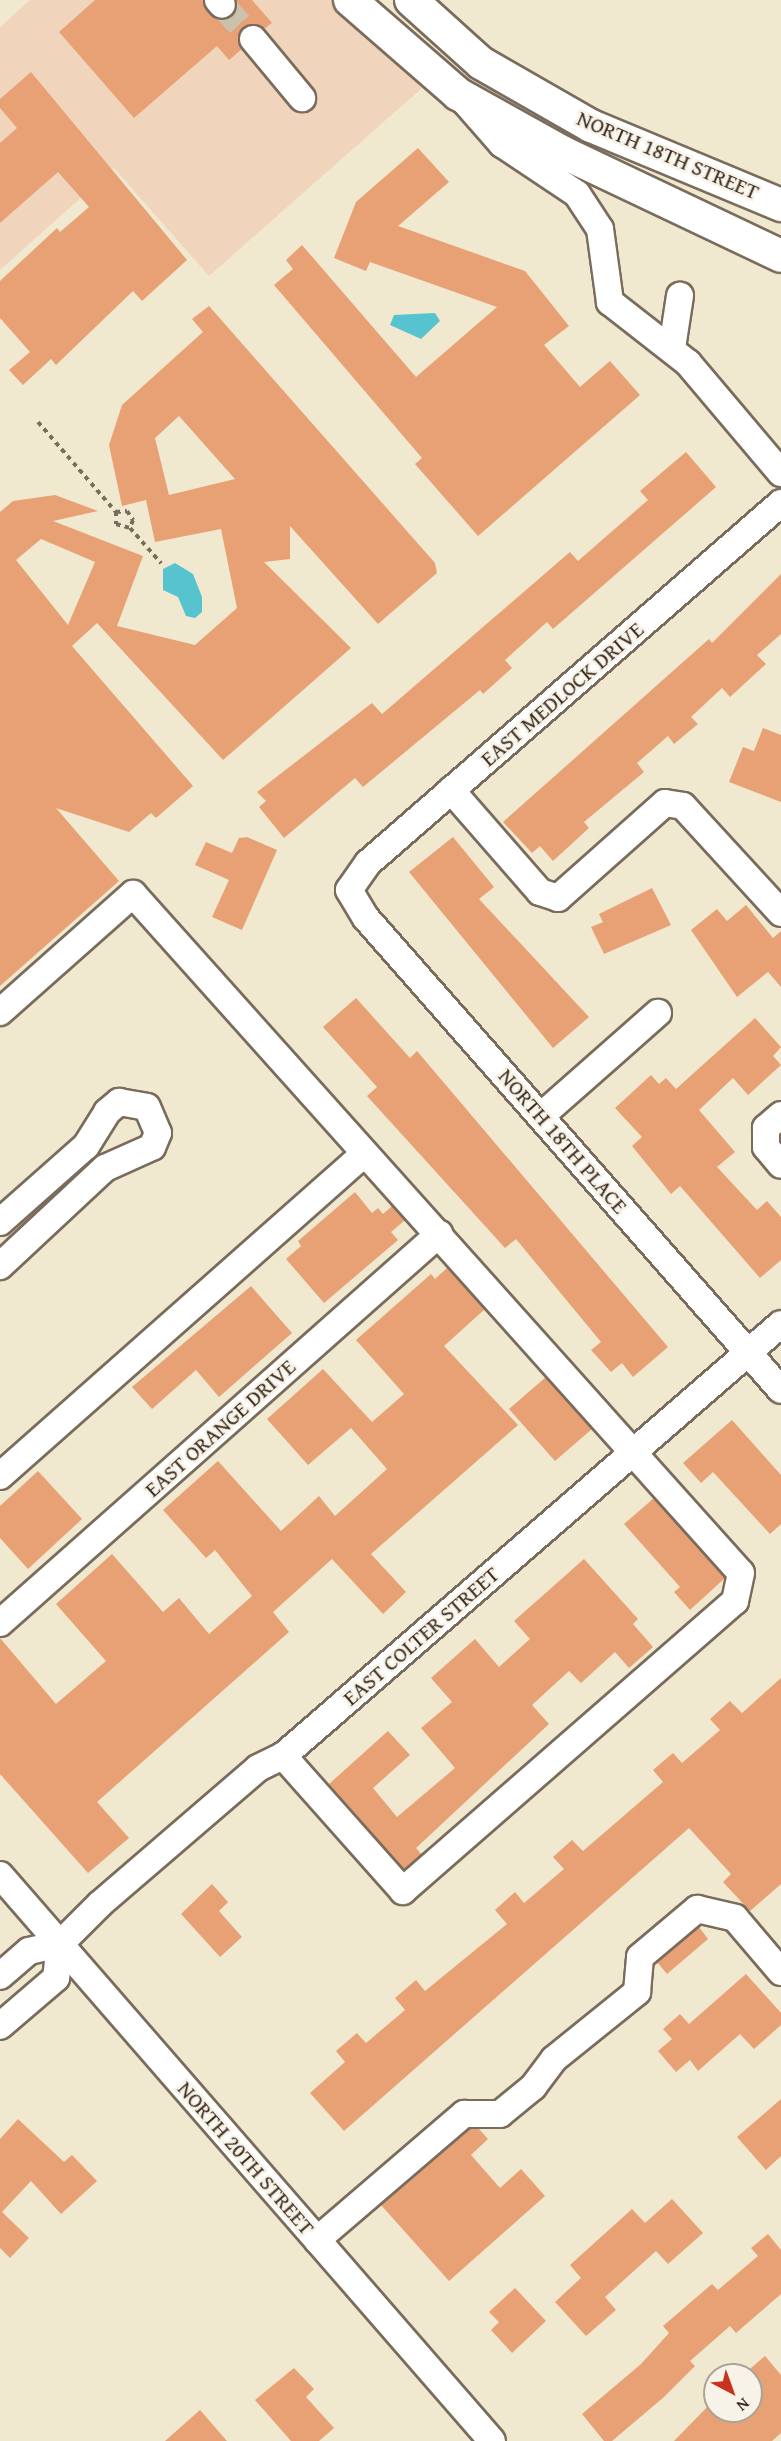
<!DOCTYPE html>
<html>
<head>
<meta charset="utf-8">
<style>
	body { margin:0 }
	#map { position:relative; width:781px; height:2441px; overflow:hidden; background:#f0e8cf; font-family:"Gentium Book Plus",serif }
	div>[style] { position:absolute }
	.built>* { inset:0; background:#f0d5bc }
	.water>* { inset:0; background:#57c3cf }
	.building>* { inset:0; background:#e8a175 }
	.minor-tunnel>* { height:26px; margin-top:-13px; transform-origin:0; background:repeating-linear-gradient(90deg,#ccc2ac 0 26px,transparent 0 39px) }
	.path>* { height:4px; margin-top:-2px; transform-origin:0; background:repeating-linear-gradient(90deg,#7a6c5c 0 4.5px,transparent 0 9px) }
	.roads { filter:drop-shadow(2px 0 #7a6c5c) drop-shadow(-2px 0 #7a6c5c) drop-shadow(0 2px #7a6c5c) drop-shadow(0 -2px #7a6c5c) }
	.minor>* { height:26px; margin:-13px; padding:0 13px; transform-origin:13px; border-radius:13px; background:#fff }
	.major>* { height:32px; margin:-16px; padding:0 16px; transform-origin:16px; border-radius:16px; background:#fff }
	span { translate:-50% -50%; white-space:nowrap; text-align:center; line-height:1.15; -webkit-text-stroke:5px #f7f3e8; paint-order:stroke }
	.street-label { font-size:22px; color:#3b2a1e }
	.north { position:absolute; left:703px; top:2363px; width:60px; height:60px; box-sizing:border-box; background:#f7f3e8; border:2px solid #aca397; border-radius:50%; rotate:139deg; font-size:16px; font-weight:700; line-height:24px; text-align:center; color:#3b2a1e }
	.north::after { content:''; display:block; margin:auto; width:21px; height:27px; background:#c8321e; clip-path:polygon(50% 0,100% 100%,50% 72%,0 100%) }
</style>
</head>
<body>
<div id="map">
	<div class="built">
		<i style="clip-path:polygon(30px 0,333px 0,422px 88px,209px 276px,114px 168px,0 270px,0 27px)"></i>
	</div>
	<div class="water">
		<i style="clip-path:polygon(435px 313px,440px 321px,421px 339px,390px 325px,394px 315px)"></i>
		<i style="clip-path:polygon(175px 563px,193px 574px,202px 597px,202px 612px,195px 618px,186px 616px,178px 597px,163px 590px,163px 569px)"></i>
	</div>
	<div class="building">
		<i style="clip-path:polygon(95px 0,203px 0,210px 14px,224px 20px,236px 11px,236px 0,252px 0,272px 23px,264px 29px,251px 24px,243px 28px,242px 49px,229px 60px,217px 46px,134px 118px,59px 32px)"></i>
		<i style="clip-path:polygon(31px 72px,187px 260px,142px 301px,133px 291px,56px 365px,51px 359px,23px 385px,9px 370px,30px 352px,0 318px,0 281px,57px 228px,60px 232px,89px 207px,58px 172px,0 223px,0 143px,17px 128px,0 108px,0 99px)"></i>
		<i style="clip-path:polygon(418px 148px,449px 182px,398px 226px,525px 271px,569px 326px,544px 345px,580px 387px,610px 361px,640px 395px,478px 536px,415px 464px,422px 458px,274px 285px,293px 269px,286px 260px,302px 245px,416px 377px,497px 307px,370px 262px,366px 271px,334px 258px,356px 202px)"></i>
		<i style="clip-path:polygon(evenodd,209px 306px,435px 563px,437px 573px,378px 624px,290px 526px,290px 559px,264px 562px,351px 648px,223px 760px,97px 623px,72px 646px,193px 786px,156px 818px,151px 813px,129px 832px,56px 808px,119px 881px,0 986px,0 512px,13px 501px,55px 495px,98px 511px,53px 521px,143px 556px,117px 626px,195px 645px,237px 608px,221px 529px,155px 542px,146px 500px,122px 506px,109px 445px,122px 405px,203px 332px,192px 319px,209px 306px,179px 416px,235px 479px,169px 495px,155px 438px,179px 416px,209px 306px,41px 539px,95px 562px,68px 625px,16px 560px,41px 539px)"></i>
		<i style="clip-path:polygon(686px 452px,716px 487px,553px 629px,547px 622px,505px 660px,512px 668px,483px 694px,480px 690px,363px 787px,355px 778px,284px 838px,259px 807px,266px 801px,257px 792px,372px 703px,382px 714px,570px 552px,578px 561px,648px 500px,640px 491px)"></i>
		<i style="clip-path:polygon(781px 574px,781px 634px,757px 655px,766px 664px,730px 697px,722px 688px,691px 717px,698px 724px,674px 744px,668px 736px,637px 763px,644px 772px,584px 822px,589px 828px,553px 861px,540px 846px,532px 853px,503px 822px,709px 639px,712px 643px)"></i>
		<i style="clip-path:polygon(763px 728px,781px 735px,781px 802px,729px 782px,743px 747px,754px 751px)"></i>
		<i style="clip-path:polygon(247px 837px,277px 850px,242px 930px,212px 917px,229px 880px,195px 865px,206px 842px,232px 853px,239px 838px)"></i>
		<i style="clip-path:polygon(453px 837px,494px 887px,479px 899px,589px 1017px,553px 1048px,409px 872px)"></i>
		<i style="clip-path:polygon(652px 888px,671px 925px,604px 954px,591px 927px,603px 922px,599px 914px)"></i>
		<i style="clip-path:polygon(746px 905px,773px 938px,781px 931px,781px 987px,768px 972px,737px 997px,691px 930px,717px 909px,727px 921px)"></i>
		<i style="clip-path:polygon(356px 998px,410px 1058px,417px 1051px,668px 1347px,633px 1377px,622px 1363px,611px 1372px,591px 1350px,601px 1342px,516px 1239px,505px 1248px,367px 1096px,377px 1087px,323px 1027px)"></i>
		<i style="clip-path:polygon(755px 1018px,781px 1047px,773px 1056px,781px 1065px,748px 1095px,733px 1078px,699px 1110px,735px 1152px,717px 1167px,757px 1210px,767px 1201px,781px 1217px,781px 1260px,760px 1278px,680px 1186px,671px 1194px,632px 1146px,642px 1137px,615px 1108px,651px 1075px,659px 1084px,666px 1078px,676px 1089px)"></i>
		<i style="clip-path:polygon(355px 1192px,372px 1213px,378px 1208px,383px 1214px,392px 1206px,405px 1220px,391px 1232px,398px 1240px,324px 1303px,286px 1259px,301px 1246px,298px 1241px)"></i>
		<i style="clip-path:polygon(447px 1268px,485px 1309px,444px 1346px,518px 1425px,371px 1554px,406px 1592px,383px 1614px,332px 1559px,273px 1612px,289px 1632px,97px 1802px,129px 1838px,88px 1873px,0 1774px,0 1638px,56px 1704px,106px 1661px,56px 1604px,112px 1554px,163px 1612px,179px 1598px,209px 1634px,252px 1596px,215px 1550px,206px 1558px,163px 1510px,218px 1461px,281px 1531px,319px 1496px,335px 1516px,387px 1469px,351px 1428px,308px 1465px,267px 1419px,323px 1369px,372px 1422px,404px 1394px,356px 1340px,431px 1274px,435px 1279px)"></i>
		<i style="clip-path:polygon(251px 1286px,292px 1333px,219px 1397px,196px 1370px,152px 1409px,132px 1387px)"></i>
		<i style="clip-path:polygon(546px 1377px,592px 1429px,555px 1461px,509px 1409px)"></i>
		<i style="clip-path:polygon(732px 1420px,781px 1475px,781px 1524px,770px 1534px,713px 1472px,701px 1483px,683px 1463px)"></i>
		<i style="clip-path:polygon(38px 1471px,82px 1519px,28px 1569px,0 1538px,0 1506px)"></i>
		<i style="clip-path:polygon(654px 1498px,725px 1578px,690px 1610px,674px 1592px,680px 1587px,624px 1524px)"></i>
		<i style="clip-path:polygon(584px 1559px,638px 1619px,633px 1624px,653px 1647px,629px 1668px,615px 1652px,581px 1683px,569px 1671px,532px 1705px,549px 1724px,416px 1848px,422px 1855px,404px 1870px,329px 1784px,388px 1731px,410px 1755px,373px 1788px,397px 1817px,455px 1768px,421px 1728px,452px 1702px,431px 1678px,475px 1639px,499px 1667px,530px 1639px,514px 1621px)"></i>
		<i style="clip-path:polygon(781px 1678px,781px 1884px,750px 1911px,723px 1882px,731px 1874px,689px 1828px,344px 2131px,310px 2093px,345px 2062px,336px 2051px,357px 2033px,366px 2043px,405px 2010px,395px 1998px,416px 1980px,425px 1991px,507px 1924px,495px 1910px,515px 1892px,524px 1903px,564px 1869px,553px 1857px,572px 1840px,583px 1851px,663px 1782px,653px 1770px,673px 1753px,682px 1763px,720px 1730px,710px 1719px,730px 1701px,742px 1713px)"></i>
		<i style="clip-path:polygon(212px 1884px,228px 1902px,219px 1911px,242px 1937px,220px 1957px,181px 1914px)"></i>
		<i style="clip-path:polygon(699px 1927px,708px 1939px,667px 1974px,657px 1962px)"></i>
		<i style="clip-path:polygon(746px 1974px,781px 2013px,781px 2025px,754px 2049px,740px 2034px,698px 2071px,690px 2060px,676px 2072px,658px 2051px,672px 2039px,663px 2029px,680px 2014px,689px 2024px)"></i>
		<i style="clip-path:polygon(781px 2099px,781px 2156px,766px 2170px,737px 2137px)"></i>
		<i style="clip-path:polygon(18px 2119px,64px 2162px,72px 2155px,97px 2181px,61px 2214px,31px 2181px,2px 2212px,29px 2238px,10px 2258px,0 2248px,0 2139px)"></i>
		<i style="clip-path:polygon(470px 2129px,479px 2129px,488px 2139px,471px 2155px,500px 2188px,521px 2169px,545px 2196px,449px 2281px,381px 2205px)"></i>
		<i style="clip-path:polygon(672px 2199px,703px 2233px,668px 2264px,656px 2251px,605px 2297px,616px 2310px,586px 2336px,555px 2302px,581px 2278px,570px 2265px,632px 2209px,645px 2223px)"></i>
		<i style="clip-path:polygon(768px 2234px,781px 2250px,781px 2294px,736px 2333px,730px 2326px,690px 2361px,695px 2366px,664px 2397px,612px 2441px,604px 2441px,582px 2414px,641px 2364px,669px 2333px,663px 2326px,712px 2284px,718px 2290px,758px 2256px,751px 2248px)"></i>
		<i style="clip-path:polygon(515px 2288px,546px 2321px,512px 2353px,491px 2330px,499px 2322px,489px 2312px)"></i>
		<i style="clip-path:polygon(765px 2356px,781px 2375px,781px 2433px,772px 2441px,674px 2441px,715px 2399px,715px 2411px,751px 2411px,751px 2375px,743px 2375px)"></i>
		<i style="clip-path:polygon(294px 2368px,314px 2389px,306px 2397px,334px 2428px,319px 2441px,291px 2441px,255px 2400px)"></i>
		<i style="clip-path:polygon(200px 2410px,227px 2441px,165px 2441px)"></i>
	</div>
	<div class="minor-tunnel">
		<i style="left:222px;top:5px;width:46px;rotate:47.6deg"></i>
	</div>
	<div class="path">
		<i style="left:38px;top:422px;width:119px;rotate:49.1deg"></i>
		<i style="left:116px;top:512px;width:12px;rotate:90deg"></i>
		<i style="left:116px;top:524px;width:15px;rotate:16deg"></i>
		<i style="left:130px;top:528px;width:47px;rotate:48.5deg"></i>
		<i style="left:116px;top:512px;width:11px;rotate:-5deg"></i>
		<i style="left:127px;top:511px;width:11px;rotate:56deg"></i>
		<i style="left:133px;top:520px;width:9px;rotate:111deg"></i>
	</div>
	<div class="roads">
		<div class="minor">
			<i style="left:218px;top:0;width:6px;rotate:51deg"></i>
			<i style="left:253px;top:39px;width:77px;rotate:50.3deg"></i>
			<i style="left:466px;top:103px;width:55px;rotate:48.7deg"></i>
			<i style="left:502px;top:144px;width:90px;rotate:33.7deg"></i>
			<i style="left:577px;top:194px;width:42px;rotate:56.7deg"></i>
			<i style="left:600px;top:229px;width:74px;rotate:82.2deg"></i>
			<i style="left:610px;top:302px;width:99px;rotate:38deg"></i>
			<i style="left:688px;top:363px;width:144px;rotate:49.8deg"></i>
			<i style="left:672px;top:348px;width:53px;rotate:-81.3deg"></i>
			<i style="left:781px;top:503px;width:548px;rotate:138.92deg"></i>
			<i style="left:368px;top:863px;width:33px;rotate:125deg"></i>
			<i style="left:349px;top:890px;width:33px;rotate:59deg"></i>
			<i style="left:366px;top:918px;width:628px;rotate:48.68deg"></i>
			<i style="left:451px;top:790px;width:135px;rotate:48.9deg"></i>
			<i style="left:540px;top:892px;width:19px;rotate:18deg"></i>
			<i style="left:558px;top:898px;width:143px;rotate:-41.6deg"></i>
			<i style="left:665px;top:803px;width:18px;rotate:9deg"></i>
			<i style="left:683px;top:806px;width:145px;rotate:47.5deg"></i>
			<i style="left:0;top:1012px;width:178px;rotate:-41.6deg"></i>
			<i style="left:133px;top:894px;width:911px;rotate:48.16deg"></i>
			<i style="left:741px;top:1573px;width:29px;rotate:102deg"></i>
			<i style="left:735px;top:1601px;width:441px;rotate:138.9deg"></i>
			<i style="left:403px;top:1891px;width:181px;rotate:-131.6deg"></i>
			<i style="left:781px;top:1115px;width:20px;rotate:139deg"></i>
			<i style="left:766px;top:1128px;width:19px;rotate:90deg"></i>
			<i style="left:766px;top:1147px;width:23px;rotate:50deg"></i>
			<i style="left:541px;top:1116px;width:156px;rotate:-41.4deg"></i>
			<i style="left:0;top:1222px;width:115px;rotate:-41.5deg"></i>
			<i style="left:86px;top:1146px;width:40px;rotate:-58deg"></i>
			<i style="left:107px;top:1112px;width:16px;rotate:-40deg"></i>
			<i style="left:119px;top:1102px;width:28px;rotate:10deg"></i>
			<i style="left:147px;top:1107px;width:28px;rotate:67deg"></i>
			<i style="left:158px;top:1133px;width:15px;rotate:113deg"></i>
			<i style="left:152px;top:1147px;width:51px;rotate:155.9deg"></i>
			<i style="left:105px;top:1168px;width:144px;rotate:137deg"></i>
			<i style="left:0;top:1476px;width:485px;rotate:-41.5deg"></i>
			<i style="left:0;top:1623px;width:587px;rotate:-41.54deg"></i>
			<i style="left:0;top:1875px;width:750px;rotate:49deg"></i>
			<i style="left:0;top:1976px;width:38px;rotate:-41deg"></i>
			<i style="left:29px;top:1951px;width:32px;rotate:-13deg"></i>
			<i style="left:60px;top:1944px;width:57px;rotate:-45deg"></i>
			<i style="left:100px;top:1904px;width:208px;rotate:-40.7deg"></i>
			<i style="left:258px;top:1768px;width:28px;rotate:-26deg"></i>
			<i style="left:283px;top:1756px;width:659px;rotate:-40.94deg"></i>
			<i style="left:0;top:2026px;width:74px;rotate:-40.6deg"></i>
			<i style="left:56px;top:1978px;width:34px;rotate:-83deg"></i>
			<i style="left:317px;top:2240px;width:194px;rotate:-40.6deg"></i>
			<i style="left:464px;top:2114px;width:36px"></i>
			<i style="left:500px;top:2114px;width:43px;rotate:-39.3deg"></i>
			<i style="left:533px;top:2087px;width:35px;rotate:-53deg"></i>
			<i style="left:554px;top:2059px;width:107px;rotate:-38.9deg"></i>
			<i style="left:637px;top:1992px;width:35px;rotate:-85deg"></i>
			<i style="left:640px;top:1957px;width:75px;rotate:-40.1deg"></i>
			<i style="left:697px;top:1909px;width:39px;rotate:13deg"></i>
			<i style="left:735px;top:1918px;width:71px;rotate:49.6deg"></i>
		</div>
		<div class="major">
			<i style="left:350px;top:0;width:143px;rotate:41deg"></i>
			<i style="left:458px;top:94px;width:119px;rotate:29.1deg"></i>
			<i style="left:562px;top:152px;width:242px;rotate:25.4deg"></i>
			<i style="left:411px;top:0;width:94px;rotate:42deg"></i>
			<i style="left:481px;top:63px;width:127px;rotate:29.8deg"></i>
			<i style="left:591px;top:126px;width:206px;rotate:22.6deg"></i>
		</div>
	</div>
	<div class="street-label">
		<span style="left:668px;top:155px;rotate:23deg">NORTH 18TH STREET</span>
		<span style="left:562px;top:694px;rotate:-41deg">EAST MEDLOCK DRIVE</span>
		<span style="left:563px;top:1141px;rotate:49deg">NORTH 18TH PLACE</span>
		<span style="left:220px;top:1428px;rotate:-42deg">EAST ORANGE DRIVE</span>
		<span style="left:421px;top:1636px;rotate:-41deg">EAST COLTER STREET</span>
		<span style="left:246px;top:2158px;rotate:49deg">NORTH 20TH STREET</span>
	</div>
	<div class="north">N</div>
</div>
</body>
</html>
